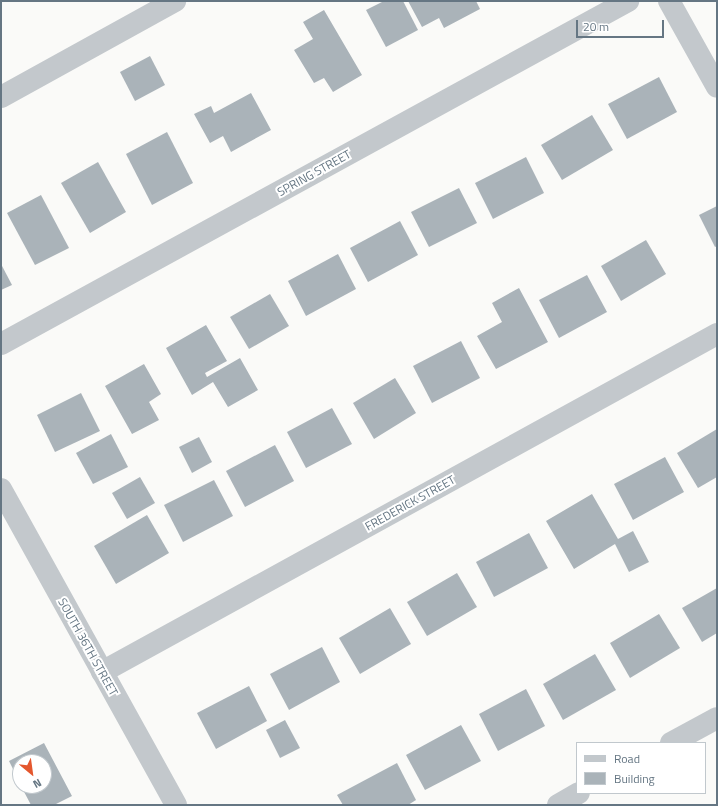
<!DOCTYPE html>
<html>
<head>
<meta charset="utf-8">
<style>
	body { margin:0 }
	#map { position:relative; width:718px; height:806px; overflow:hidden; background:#fafaf8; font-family:"Titillium Web",sans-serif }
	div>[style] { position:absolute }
	.building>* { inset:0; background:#aab3b9 }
	.minor>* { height:22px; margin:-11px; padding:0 11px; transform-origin:11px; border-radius:11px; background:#c3c8cc }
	span { translate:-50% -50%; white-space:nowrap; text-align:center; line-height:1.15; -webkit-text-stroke:4px #fff; paint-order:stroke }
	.street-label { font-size:12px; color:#657683 }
	.frame { position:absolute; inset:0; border:2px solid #657683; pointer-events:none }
	.legend { position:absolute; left:576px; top:742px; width:130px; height:52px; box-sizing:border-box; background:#fff; border:1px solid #c1c8cd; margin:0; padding:5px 7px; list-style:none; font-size:12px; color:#657683 }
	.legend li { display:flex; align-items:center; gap:8px; height:20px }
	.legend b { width:20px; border:1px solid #c1c8cd }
	.north { position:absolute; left:12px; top:754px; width:40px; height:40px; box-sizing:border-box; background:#fff; border:1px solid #c1c8cd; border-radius:50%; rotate:151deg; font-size:11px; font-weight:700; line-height:16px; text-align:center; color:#657683 }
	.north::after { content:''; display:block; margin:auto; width:14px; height:18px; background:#e4572e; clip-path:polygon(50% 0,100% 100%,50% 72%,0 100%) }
	.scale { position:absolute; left:576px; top:20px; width:88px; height:18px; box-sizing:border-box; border:2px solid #657683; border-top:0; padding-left:5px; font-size:12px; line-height:14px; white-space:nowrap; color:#657683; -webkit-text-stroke:3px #fff; paint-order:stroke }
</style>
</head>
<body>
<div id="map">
	<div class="building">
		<i style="clip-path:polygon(384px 1px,403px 1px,418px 30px,386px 47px,366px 10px)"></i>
		<i style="clip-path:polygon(408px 1px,476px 1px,480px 9px,444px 28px,439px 18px,422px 27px)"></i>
		<i style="clip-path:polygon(324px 10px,362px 75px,333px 92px,324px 78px,314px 83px,294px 50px,313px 39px,303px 22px)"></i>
		<i style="clip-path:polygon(150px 56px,165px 85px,135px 101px,120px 72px)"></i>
		<i style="clip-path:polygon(659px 77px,677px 112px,627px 139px,608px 104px)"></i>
		<i style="clip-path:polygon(251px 93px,271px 130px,231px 152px,223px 136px,210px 143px,194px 114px,211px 106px,214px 113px)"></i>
		<i style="clip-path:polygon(592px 115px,613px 150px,562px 180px,541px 145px)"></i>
		<i style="clip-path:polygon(167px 132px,193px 183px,152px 205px,126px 154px)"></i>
		<i style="clip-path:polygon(526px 157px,544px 193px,493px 219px,475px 183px)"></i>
		<i style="clip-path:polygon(98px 162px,126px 212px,90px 233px,61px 183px)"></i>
		<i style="clip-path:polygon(459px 188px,477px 223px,429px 247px,411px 212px)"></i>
		<i style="clip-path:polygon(41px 195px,69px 248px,35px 265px,7px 213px)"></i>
		<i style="clip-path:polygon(717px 206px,717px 246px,715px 247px,699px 215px)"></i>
		<i style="clip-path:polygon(400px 221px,418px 255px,368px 282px,350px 248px)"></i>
		<i style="clip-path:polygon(646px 240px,666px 274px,621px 301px,601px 266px)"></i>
		<i style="clip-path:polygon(338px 254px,356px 289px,306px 316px,288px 281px)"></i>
		<i style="clip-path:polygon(1px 264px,12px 285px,1px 290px)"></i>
		<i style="clip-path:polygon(587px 275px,607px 312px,559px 338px,539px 300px)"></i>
		<i style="clip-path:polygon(519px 288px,548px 342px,496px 369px,477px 336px,502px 322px,492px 303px)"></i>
		<i style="clip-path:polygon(270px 294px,289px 326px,249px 349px,230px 317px)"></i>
		<i style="clip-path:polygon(206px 325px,227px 361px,205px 373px,207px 377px,240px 358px,258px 390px,228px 407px,213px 382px,192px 395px,166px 348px)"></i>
		<i style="clip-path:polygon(461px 341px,480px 378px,432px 403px,413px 366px)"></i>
		<i style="clip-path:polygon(144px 364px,161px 394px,149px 402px,159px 420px,132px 434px,105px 386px)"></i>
		<i style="clip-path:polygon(395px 378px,416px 413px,374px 439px,353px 403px)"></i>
		<i style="clip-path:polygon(81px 393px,100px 431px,55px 452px,37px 415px)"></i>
		<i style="clip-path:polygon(332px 408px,352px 444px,306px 468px,287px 432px)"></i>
		<i style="clip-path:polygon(717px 429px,717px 477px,698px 488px,677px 453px)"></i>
		<i style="clip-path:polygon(111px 434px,128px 467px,93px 484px,76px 453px)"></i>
		<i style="clip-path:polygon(199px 437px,212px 462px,192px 473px,179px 447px)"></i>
		<i style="clip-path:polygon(275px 445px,294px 481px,245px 507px,226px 471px)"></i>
		<i style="clip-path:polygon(665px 457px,684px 492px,633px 520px,614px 484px)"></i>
		<i style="clip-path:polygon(140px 477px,155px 503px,127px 519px,112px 493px)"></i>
		<i style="clip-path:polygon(214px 480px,233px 516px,183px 542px,164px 505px)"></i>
		<i style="clip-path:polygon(592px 494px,618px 539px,633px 531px,649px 562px,629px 572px,615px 544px,574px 569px,546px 521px)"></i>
		<i style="clip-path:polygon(147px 515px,169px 553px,116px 584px,94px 546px)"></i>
		<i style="clip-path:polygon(529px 533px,548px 568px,494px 597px,476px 562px)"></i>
		<i style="clip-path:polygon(457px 573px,477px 607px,427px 636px,407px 602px)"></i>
		<i style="clip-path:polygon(717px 588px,717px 633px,702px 642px,682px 608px)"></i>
		<i style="clip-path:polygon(390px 608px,411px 644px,360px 674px,339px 638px)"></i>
		<i style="clip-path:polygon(659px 614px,680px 648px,630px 678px,610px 643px)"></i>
		<i style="clip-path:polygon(322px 647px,340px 682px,289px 710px,270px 674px)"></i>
		<i style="clip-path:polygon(595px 654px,616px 690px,563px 720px,543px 684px)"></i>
		<i style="clip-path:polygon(249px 686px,267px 721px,216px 749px,197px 713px)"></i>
		<i style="clip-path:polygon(526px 689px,545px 726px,498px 751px,479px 714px)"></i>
		<i style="clip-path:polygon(285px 720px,300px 748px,280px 758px,266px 730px)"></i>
		<i style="clip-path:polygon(461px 725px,481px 761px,425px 790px,406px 755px)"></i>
		<i style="clip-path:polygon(44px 743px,72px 796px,54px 805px,31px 805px,21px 786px,44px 786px,44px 762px,20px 762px,20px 783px,9px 761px)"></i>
		<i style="clip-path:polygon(397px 763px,416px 800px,408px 805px,343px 805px,337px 795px)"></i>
	</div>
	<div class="minor">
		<i style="left:669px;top:1px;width:98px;rotate:60.8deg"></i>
		<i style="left:1px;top:97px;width:199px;rotate:-28.9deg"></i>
		<i style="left:1px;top:344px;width:715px;rotate:-28.68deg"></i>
		<i style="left:1px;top:489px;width:361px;rotate:61deg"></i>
		<i style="left:102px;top:672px;width:702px;rotate:-28.79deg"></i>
		<i style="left:671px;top:743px;width:52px;rotate:-28.5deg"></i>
		<i style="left:558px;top:805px;width:24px;rotate:-30deg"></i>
	</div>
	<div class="street-label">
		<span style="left:314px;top:173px;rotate:-29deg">SPRING STREET</span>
		<span style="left:410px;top:503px;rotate:-29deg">FREDERICK STREET</span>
		<span style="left:88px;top:647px;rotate:61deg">SOUTH 36TH STREET</span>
	</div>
	<div class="frame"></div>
	<ul class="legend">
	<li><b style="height:5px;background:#c3c8cc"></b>Road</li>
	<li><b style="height:11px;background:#aab3b9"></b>Building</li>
	</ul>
	<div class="north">N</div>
	<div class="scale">20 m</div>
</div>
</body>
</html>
